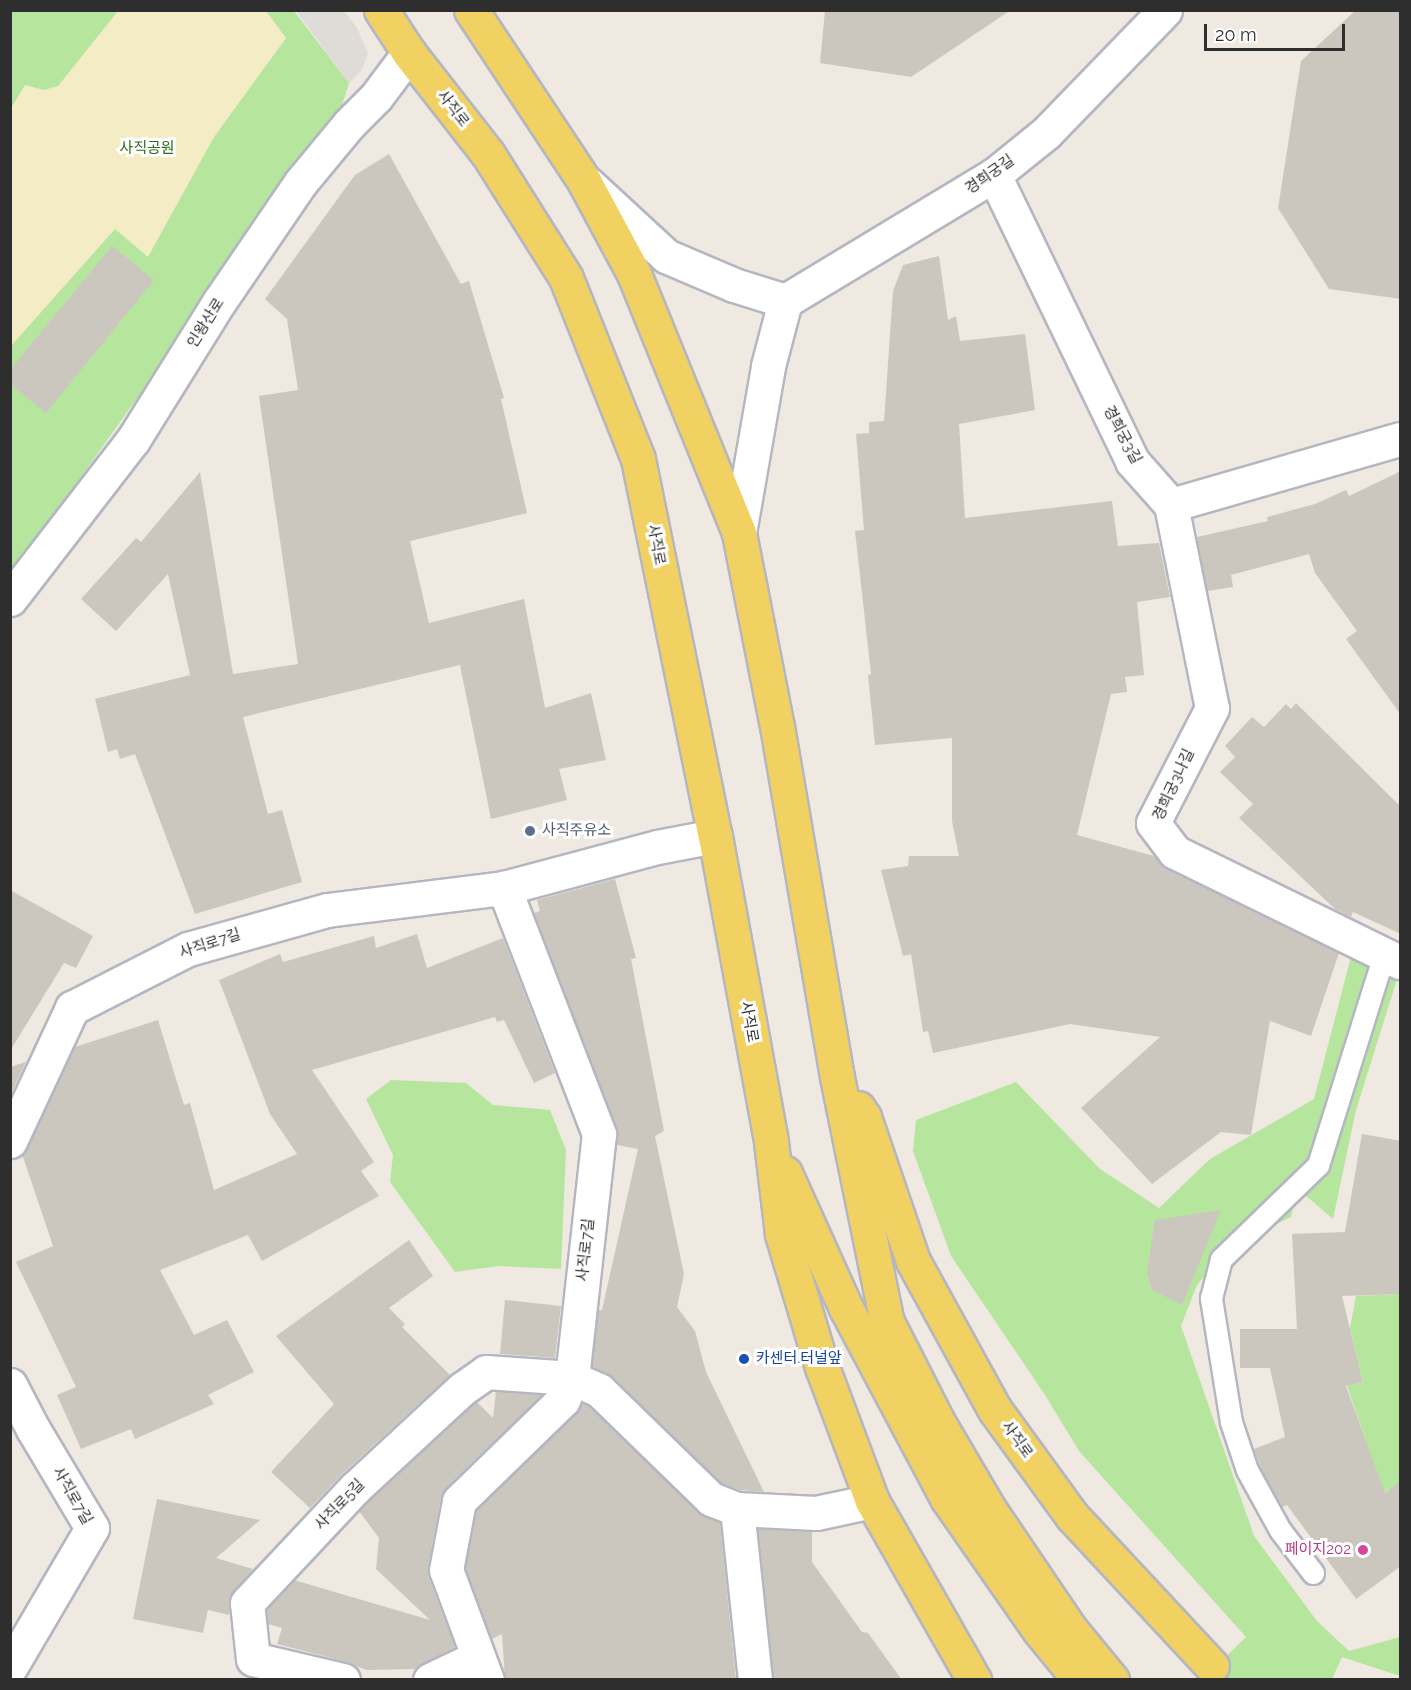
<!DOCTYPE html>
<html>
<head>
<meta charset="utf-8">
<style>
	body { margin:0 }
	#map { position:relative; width:1411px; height:1690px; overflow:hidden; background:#efe9e1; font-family:Raleway,"Noto Sans KR",sans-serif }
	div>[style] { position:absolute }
	.green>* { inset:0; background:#b6e59e }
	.sand>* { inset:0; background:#f3ecc5 }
	.plaza>* { inset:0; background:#dfdcd8 }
	.building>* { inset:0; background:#cbc7bf }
	.roads { filter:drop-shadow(2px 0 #b4b7c1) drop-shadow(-2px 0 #b4b7c1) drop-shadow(0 2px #b4b7c1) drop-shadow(0 -2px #b4b7c1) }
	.service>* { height:21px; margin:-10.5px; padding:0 10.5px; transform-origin:10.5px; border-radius:10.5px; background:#fff }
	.minor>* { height:33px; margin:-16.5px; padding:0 16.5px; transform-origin:16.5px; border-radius:16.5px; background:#fff }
	.tertiary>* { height:33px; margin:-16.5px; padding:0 16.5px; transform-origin:16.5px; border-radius:16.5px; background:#fff }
	.primary>* { height:33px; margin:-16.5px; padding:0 16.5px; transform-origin:16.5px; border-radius:16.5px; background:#f2d163 }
	.dots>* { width:16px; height:16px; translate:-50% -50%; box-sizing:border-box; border:3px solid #fff; border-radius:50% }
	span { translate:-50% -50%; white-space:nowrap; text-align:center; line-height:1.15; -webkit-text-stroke:6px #fff; paint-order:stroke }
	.street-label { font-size:15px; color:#2e2e2e }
	.park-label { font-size:15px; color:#2c6e1b }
	.service-label { font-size:15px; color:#4e5e75 }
	.left { translate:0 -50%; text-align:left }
	.transit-label { font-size:15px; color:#164399 }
	.hotel-label { font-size:15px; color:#b23c85 }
	.right { translate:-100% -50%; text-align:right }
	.frame { position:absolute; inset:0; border:12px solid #2e2e2e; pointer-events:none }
	.scale { position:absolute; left:1204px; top:24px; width:141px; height:27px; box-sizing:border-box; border:3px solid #2e2e2e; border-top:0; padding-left:8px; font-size:18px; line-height:21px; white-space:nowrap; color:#2e2e2e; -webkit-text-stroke:4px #fff; paint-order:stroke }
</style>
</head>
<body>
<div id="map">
	<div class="green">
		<i style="clip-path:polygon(10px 11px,294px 11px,349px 83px,339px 115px,11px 575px)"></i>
		<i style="clip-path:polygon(1353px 949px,1400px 970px,1356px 1110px,1333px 1219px,1297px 1188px,1291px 1217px,1230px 1246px,1197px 1285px,1181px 1326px,1254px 1536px,1317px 1621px,1349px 1651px,1400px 1637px,1400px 1676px,1342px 1657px,1332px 1679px,1203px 1679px,1246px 1637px,1079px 1451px,1045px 1395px,951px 1256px,913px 1151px,916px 1120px,1016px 1082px,1100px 1169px,1159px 1208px,1210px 1159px,1314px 1099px)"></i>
		<i style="clip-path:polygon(391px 1080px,466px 1083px,493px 1105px,550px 1110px,566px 1150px,561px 1269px,499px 1266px,455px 1272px,390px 1182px,393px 1155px,366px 1099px)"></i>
		<i style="clip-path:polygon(1400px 1294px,1400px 1483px,1384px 1493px,1347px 1386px,1363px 1382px,1350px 1328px,1356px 1296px)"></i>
	</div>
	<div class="sand">
		<i style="clip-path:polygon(118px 11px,266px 11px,286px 38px,214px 137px,148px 257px,115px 229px,11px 346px,11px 108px,25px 85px,44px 90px,58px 86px)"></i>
	</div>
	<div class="plaza">
		<i style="clip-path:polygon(296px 11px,344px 11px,357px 28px,368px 53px,362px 70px,349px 83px)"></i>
	</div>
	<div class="building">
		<i style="clip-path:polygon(825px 10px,1011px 10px,911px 77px,820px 63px)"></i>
		<i style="clip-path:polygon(1356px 10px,1401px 10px,1401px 299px,1329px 289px,1278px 208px,1301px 61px)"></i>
		<i style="clip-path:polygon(389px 154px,461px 284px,469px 281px,504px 398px,501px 399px,527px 513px,410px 541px,429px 623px,524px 599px,545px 708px,591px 693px,606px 760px,559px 769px,567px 800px,491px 819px,460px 665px,243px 717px,268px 814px,282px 810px,302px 882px,195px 914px,135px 754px,120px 759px,117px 749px,108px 752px,95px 699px,190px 675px,168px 574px,116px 631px,81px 599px,136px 538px,141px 542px,200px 472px,233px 674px,298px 664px,259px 396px,298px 390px,287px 319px,265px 299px,355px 175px)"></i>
		<i style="clip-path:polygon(112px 246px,154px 280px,46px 413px,10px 384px,10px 370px)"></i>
		<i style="clip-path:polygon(939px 256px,948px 320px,956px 316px,960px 341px,1025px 334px,1035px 410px,959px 424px,965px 518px,1112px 501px,1118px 546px,1159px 543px,1170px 597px,1137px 602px,1144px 675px,1125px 677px,1127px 692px,1111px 694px,1077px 835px,1154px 856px,1167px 869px,1339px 953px,1311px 1036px,1270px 1021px,1251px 1135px,1221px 1132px,1152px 1184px,1081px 1108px,1160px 1037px,1070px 1024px,933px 1053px,928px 1031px,923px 1032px,911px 954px,903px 956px,881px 870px,908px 866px,909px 856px,959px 856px,952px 821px,952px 738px,875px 745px,868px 675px,871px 674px,855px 531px,864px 530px,856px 434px,869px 433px,869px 422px,884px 421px,893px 291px,903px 265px)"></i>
		<i style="clip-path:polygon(1401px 471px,1401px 715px,1346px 639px,1357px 631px,1315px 573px,1309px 554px,1231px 575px,1233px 587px,1207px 591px,1197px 537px,1268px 521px,1267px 517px,1315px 504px,1346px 490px,1349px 496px)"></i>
		<i style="clip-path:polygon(1296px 703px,1401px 807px,1401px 934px,1353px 912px,1351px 917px,1335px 909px,1239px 818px,1253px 804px,1220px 772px,1235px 757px,1225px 746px,1252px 717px,1264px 727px,1286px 704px,1291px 709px)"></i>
		<i style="clip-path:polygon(615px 879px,636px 958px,631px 959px,664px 1131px,655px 1136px,684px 1274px,677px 1307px,695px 1331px,706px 1372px,764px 1492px,741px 1490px,721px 1483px,612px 1377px,592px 1366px,598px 1310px,602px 1310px,638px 1149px,617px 1145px,616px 1127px,534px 913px,540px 911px,537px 900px)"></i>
		<i style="clip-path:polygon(10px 890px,93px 936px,76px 968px,64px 963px,10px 1051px)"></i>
		<i style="clip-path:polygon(417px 934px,427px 968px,503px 938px,555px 1073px,534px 1083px,504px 1020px,497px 1022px,495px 1017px,312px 1070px,374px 1162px,361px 1171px,379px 1196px,262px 1261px,248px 1235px,160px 1270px,194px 1335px,227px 1320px,254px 1372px,208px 1395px,214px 1404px,135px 1439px,131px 1429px,81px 1449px,57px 1395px,76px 1387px,16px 1262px,53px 1246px,22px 1154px,75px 1047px,158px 1020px,184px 1105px,190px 1103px,214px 1190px,297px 1154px,270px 1114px,219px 980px,280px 954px,283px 962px,374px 936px,376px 948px)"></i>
		<i style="clip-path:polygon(26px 1062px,10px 1096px,10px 1067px)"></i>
		<i style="clip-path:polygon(1362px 1134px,1401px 1141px,1401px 1294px,1342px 1296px,1363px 1382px,1346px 1386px,1385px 1493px,1401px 1481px,1401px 1566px,1356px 1599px,1287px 1505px,1282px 1507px,1263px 1473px,1254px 1449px,1285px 1437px,1270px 1368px,1240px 1368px,1240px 1329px,1297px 1329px,1292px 1234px,1345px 1232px)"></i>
		<i style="clip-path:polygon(1221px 1210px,1182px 1305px,1152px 1290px,1147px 1272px,1155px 1220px)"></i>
		<i style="clip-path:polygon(409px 1240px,433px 1276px,389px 1308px,405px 1324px,402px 1327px,450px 1375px,342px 1474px,310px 1508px,271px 1472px,334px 1404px,276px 1336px)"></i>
		<i style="clip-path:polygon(505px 1300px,561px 1306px,555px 1358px,500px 1354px)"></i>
		<i style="clip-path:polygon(496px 1391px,542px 1395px,446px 1488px,441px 1498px,428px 1567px,428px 1576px,455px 1647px,415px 1669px,366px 1670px,347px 1662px,277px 1644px,282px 1628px,268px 1624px,267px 1610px,294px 1580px,430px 1620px,376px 1569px,379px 1538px,359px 1511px,477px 1402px,493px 1418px)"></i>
		<i style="clip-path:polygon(582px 1403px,588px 1406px,698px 1512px,720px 1522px,736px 1680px,505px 1680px,502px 1634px,492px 1639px,465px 1568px,476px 1510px,576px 1413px)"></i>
		<i style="clip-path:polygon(157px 1499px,260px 1520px,216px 1558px,253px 1569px,229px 1597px,229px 1615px,208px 1610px,203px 1633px,133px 1619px)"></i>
		<i style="clip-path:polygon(758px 1529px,812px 1532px,812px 1562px,862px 1632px,868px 1633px,902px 1680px,773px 1680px)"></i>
	</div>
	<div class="roads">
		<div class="service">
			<i style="left:1313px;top:1573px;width:54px;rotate:-127.5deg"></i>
			<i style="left:1280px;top:1530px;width:68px;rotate:-118.8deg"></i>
			<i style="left:1247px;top:1470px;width:51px;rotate:-108.4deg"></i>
			<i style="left:1231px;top:1422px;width:126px;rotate:-99.2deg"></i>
			<i style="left:1211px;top:1298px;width:40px;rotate:-75.6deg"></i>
			<i style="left:1221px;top:1259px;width:135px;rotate:-44.1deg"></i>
			<i style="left:1318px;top:1165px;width:220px;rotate:-72.6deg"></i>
		</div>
		<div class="minor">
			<i style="left:994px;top:175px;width:318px;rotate:64.2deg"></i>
			<i style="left:1132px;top:461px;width:59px;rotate:48.4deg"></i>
			<i style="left:1171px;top:505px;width:238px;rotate:-16.1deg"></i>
			<i style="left:587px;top:183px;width:108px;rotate:42.7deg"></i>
			<i style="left:666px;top:256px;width:74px;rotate:23.1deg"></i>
			<i style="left:734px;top:285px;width:53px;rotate:17.4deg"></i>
			<i style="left:1171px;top:505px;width:207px;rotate:78.6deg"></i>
			<i style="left:1212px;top:708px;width:129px;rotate:117.2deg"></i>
			<i style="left:1153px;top:823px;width:36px;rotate:53deg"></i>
			<i style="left:1175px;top:852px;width:250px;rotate:26.1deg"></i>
			<i style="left:739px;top:533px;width:169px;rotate:-80.1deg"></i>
			<i style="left:768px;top:366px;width:67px;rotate:-75.3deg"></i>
			<i style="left:785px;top:301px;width:244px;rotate:-31.1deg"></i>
			<i style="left:994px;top:175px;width:67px;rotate:-38.9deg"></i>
			<i style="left:1046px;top:133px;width:171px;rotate:-45.9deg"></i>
			<i style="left:10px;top:1141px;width:147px;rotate:-65deg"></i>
			<i style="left:72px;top:1008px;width:130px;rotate:-27deg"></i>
			<i style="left:188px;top:949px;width:144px;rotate:-15.7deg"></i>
			<i style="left:327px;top:910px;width:178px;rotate:-7.1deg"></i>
			<i style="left:504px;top:888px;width:158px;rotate:-15deg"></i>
			<i style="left:657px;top:847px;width:59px;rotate:-10.7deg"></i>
			<i style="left:10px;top:1385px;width:50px;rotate:62.4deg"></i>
			<i style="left:33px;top:1429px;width:115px;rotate:59.2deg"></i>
			<i style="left:92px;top:1528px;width:162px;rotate:120.4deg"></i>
			<i style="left:343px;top:1680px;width:92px;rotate:-166.9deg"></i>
			<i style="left:253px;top:1659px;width:56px;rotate:-96.1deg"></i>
			<i style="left:247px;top:1603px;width:158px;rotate:-46.8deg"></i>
			<i style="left:355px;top:1488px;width:146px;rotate:-42.8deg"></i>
			<i style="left:462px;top:1389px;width:29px;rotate:-35deg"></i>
			<i style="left:486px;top:1372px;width:86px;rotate:4deg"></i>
			<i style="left:572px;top:1378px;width:245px;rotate:-83.7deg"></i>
			<i style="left:599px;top:1134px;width:264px;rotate:-111.1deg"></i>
			<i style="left:430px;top:1680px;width:53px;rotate:-25.6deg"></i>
			<i style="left:487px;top:1680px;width:117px;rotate:-110.4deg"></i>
			<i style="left:446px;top:1570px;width:70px;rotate:-79.3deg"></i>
			<i style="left:459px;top:1501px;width:145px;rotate:-44.2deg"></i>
			<i style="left:563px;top:1400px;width:24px;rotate:-68deg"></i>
			<i style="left:572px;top:1378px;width:30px;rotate:24deg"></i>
			<i style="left:599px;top:1390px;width:156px;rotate:44.2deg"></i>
			<i style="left:711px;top:1499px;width:28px;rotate:21deg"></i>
			<i style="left:755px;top:1680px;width:172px;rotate:-96deg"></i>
			<i style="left:737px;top:1509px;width:79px;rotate:2.9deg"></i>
			<i style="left:816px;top:1513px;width:57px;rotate:-12.1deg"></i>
		</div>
		<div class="tertiary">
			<i style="left:10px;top:599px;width:201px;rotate:-52.3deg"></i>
			<i style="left:133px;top:440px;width:163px;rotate:-58.1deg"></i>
			<i style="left:219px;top:302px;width:145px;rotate:-55.7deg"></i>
			<i style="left:301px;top:182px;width:75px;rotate:-50.4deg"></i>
			<i style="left:349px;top:124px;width:38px;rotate:-45deg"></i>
			<i style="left:376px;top:97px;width:55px;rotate:-53.1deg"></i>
		</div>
		<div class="primary">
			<i style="left:381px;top:10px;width:51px;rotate:56.9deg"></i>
			<i style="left:409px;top:53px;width:128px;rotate:52deg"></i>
			<i style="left:488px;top:154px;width:146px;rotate:57.8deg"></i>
			<i style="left:566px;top:278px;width:195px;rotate:68.3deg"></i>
			<i style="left:638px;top:459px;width:385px;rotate:78.5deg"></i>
			<i style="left:715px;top:836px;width:311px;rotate:79.6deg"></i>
			<i style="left:771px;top:1142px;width:93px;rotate:83.2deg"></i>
			<i style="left:782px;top:1234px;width:139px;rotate:73.3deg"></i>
			<i style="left:822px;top:1367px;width:143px;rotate:69.5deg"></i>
			<i style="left:872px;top:1501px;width:206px;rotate:60.3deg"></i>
			<i style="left:471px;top:10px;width:205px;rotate:56.5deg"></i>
			<i style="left:584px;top:181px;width:106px;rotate:61.7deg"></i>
			<i style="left:634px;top:274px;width:279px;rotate:67.9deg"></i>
			<i style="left:739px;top:533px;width:197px;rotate:78.9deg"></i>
			<i style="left:777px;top:726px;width:356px;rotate:80.3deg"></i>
			<i style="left:837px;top:1077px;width:250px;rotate:78.5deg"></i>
			<i style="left:887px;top:1322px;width:112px;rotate:63deg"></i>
			<i style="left:938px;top:1422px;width:101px;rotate:59.6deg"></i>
			<i style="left:989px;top:1509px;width:146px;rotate:55.9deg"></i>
			<i style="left:1071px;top:1630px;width:65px;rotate:50.6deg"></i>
			<i style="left:858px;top:1108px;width:11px;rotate:56deg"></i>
			<i style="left:864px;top:1117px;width:152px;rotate:71.2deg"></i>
			<i style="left:913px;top:1261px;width:170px;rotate:61.2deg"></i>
			<i style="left:995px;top:1410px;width:131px;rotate:54deg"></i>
			<i style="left:1072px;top:1516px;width:205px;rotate:47deg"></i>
			<i style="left:785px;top:1173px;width:148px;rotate:65.7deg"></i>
			<i style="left:846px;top:1308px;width:215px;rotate:62deg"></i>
			<i style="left:947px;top:1498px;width:161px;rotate:55.1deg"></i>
			<i style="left:1039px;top:1630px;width:65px;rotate:50.6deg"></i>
		</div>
	</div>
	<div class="dots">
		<i style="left:530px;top:831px;background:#5c6f8a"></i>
		<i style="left:744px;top:1359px;background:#1a4fb4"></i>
		<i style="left:1363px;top:1550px;background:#d1479c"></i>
	</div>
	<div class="street-label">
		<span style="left:453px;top:109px;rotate:52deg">사직로</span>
		<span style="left:990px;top:175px;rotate:-35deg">경희궁길</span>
		<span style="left:206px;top:323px;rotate:-58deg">인왕산로</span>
		<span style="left:1122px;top:435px;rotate:62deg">경희궁3길</span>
		<span style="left:656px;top:545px;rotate:79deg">사직로</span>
		<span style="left:1174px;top:785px;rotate:-65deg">경희궁3나길</span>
		<span style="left:210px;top:944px;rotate:-18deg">사직로7길</span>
		<span style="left:749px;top:1022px;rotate:80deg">사직로</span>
		<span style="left:586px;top:1250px;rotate:-84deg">사직로7길</span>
		<span style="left:1017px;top:1440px;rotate:54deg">사직로</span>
		<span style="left:72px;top:1496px;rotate:60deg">사직로7길</span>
		<span style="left:340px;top:1505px;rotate:-46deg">사직로5길</span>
	</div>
	<div class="park-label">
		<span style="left:147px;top:149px">사직공원</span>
	</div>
	<div class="service-label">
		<span class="left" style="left:542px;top:831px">사직주유소</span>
	</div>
	<div class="transit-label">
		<span class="left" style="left:756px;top:1359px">카센터.터널앞</span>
	</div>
	<div class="hotel-label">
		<span class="right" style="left:1351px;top:1550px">페이지202</span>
	</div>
	<div class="frame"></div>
	<div class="scale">20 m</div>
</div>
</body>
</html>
